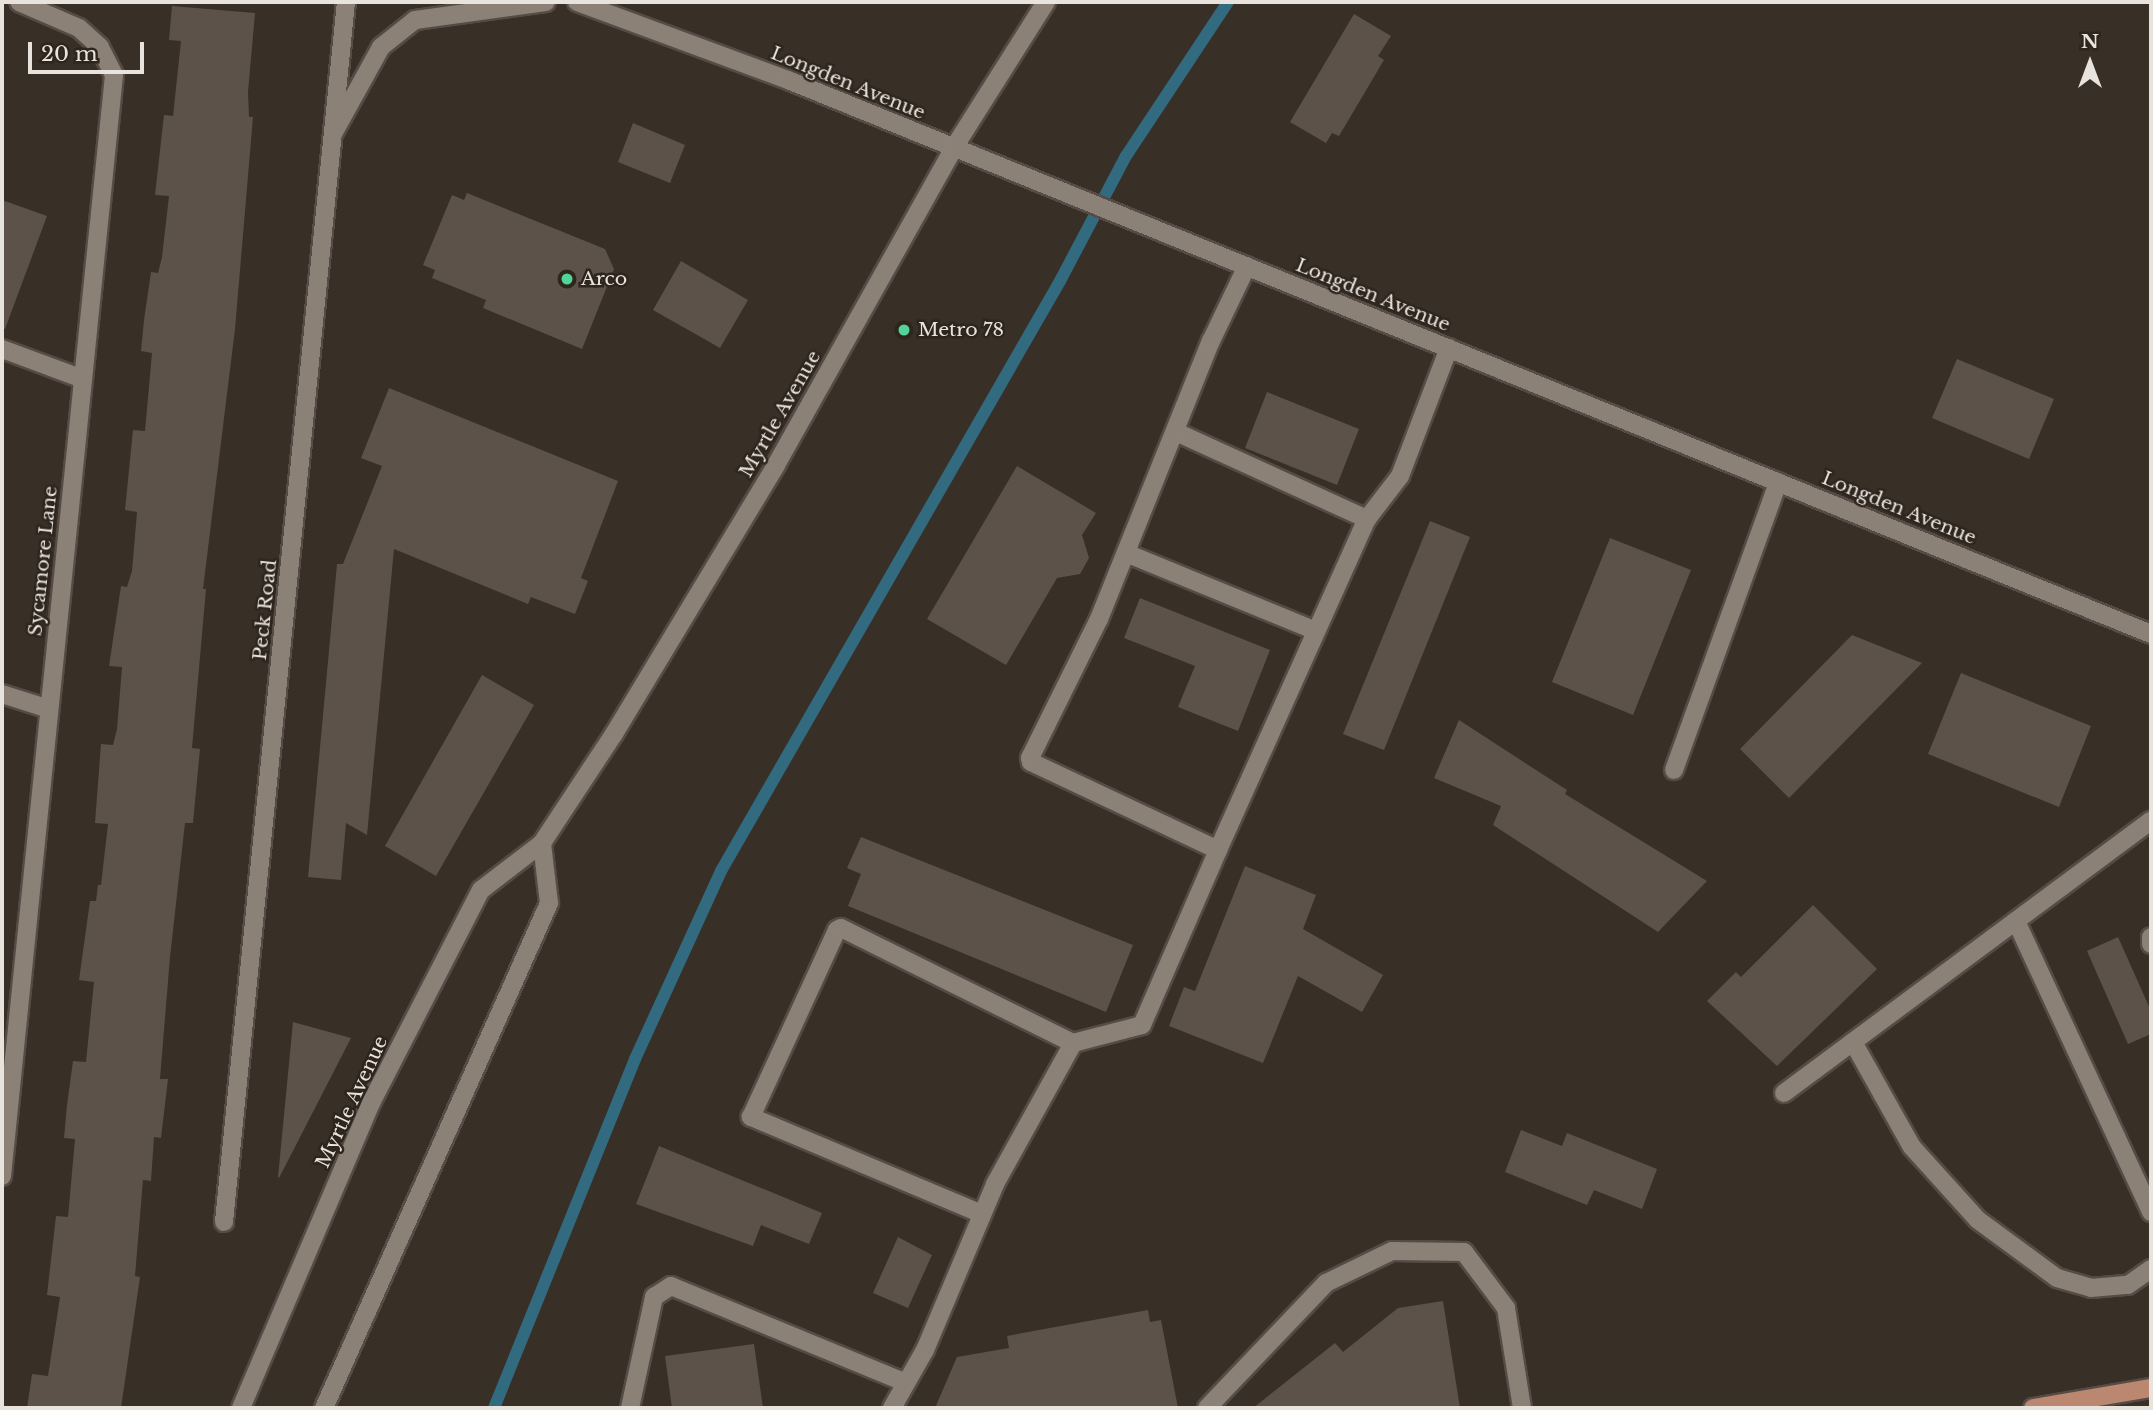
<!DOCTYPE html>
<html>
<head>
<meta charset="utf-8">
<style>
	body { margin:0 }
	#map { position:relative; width:2153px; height:1410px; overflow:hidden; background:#382f27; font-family:"Libre Baskerville",serif }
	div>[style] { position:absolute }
	.stream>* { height:12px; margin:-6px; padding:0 6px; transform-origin:6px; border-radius:6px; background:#326a80 }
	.building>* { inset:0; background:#5c5249 }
	.roads { filter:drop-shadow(2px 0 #544c45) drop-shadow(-2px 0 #544c45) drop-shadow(0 2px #544c45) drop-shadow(0 -2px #544c45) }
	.lane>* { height:18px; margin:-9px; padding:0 9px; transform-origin:9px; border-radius:9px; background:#8c8177 }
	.street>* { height:18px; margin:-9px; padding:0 9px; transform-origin:9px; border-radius:9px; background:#8c8177 }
	.secondary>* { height:18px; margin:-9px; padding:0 9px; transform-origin:9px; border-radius:9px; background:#8c8177 }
	.primary>* { height:18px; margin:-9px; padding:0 9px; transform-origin:9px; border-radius:9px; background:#bb8770 }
	.dots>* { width:19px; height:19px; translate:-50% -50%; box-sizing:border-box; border:4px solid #2e251d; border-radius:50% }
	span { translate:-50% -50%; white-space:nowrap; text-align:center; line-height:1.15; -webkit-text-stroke:5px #2e251d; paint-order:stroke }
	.street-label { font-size:19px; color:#e9e3de }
	.poi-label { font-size:19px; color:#e9e3de }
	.left { translate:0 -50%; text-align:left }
	.frame { position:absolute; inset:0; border:4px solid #e9e3de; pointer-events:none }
	.north { position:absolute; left:2055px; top:28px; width:70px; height:70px; -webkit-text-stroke:5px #2e251d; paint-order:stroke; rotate:0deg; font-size:19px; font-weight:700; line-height:28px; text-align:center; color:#e9e3de }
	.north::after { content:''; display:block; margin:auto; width:24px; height:32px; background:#e9e3de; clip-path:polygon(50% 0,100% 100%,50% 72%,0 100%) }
	.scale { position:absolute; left:28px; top:42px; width:116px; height:32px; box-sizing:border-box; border:4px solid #e9e3de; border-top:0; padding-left:9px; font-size:21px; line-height:24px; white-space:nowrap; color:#e9e3de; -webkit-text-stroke:5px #2e251d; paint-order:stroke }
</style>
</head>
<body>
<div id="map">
	<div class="stream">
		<i style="left:494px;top:1408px;width:376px;rotate:-68deg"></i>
		<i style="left:635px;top:1059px;width:207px;rotate:-65.4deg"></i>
		<i style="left:721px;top:871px;width:680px;rotate:-60.12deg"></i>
		<i style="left:1060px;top:281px;width:141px;rotate:-62.2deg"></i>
		<i style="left:1126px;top:156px;width:185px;rotate:-56.5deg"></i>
	</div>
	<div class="building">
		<i style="clip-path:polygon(172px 6px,255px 13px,248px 92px,249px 117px,253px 117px,235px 329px,203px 589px,206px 589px,192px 748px,200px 749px,193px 823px,185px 823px,170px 957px,160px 1079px,168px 1079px,161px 1138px,154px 1137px,151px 1181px,143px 1180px,135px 1276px,140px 1277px,121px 1408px,27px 1408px,32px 1374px,48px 1376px,60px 1297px,47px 1295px,56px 1216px,68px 1217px,75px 1139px,64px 1138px,67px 1105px,73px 1061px,86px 1062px,94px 982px,79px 980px,90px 901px,96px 901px,98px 885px,101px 885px,108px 824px,95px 823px,101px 744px,113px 745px,117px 729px,122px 667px,109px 666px,121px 586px,127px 587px,132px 571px,137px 512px,125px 510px,133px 430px,145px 431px,152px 353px,141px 351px,144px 320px,151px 272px,158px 273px,162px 257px,169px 196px,155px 195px,164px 115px,173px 116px,181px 41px,169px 40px)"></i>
		<i style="clip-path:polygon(1354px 14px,1391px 36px,1378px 56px,1384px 60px,1339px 136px,1332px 133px,1326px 143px,1290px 122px)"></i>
		<i style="clip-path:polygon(633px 123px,685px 145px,670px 183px,618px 162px)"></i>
		<i style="clip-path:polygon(467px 193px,605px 249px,614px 269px,582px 349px,483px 308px,486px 300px,432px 278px,435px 270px,423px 265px,452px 195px,464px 200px)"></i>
		<i style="clip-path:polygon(2px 200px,47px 216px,5px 329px,2px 328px)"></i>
		<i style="clip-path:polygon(681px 261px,748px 300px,720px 348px,653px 310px)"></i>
		<i style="clip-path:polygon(1957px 359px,2054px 399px,2029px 459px,1932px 418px)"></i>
		<i style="clip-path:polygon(389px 388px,618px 481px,581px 578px,588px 581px,575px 614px,531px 597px,528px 604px,394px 549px,367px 835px,346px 823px,341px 880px,308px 877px,337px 564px,343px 564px,382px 466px,361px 458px)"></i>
		<i style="clip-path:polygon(1267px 392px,1359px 429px,1337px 485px,1245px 448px)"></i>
		<i style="clip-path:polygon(1017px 466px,1096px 513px,1082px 535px,1089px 558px,1080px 574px,1057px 578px,1006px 665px,927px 619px)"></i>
		<i style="clip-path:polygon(1430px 521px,1470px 537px,1384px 750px,1343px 734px)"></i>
		<i style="clip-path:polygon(1610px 538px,1691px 570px,1633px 715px,1552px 682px)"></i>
		<i style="clip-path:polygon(1140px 598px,1270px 650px,1238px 731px,1178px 707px,1195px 666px,1124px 638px)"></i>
		<i style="clip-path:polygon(1852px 635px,1922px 663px,1789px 798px,1740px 749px)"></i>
		<i style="clip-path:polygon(1961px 673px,2091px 726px,2059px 807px,1928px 754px)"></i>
		<i style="clip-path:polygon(482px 675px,534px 705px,436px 876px,385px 846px)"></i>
		<i style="clip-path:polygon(1459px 720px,1567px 790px,1565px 794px,1707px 881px,1658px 932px,1493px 825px,1501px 806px,1434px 778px)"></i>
		<i style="clip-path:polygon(861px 837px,1133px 945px,1106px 1012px,848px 906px,861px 874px,847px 868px)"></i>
		<i style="clip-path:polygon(1245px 866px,1316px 895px,1303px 929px,1383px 975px,1362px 1012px,1298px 976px,1263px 1063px,1169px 1026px,1184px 987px,1195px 991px)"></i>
		<i style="clip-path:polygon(1813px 905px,1877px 969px,1777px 1066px,1707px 1001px,1736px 972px,1741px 977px)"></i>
		<i style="clip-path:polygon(2118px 937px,2151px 1011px,2151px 1034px,2128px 1044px,2087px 951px)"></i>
		<i style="clip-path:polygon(293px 1022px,351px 1038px,279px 1178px,278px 1177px)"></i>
		<i style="clip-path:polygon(1521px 1130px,1562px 1146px,1567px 1133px,1657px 1169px,1642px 1209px,1594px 1190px,1587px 1205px,1505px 1172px)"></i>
		<i style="clip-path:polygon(659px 1146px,822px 1213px,809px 1244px,761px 1225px,753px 1246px,636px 1204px)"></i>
		<i style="clip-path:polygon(898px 1237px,932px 1255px,908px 1308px,873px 1293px)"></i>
		<i style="clip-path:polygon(1443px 1301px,1460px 1408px,1253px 1408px,1335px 1343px,1343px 1352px,1398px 1308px)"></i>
		<i style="clip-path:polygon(1148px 1310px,1150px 1322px,1161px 1320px,1178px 1408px,935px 1408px,957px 1357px,1009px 1348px,1007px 1336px)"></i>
		<i style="clip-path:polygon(754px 1344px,763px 1408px,672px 1408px,665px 1356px)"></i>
	</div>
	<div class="roads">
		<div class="lane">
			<i style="left:1176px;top:432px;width:210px;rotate:24.5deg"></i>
			<i style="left:1126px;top:553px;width:205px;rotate:22.3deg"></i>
			<i style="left:1674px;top:770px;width:306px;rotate:-70.1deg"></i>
			<i style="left:1218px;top:850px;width:363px;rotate:-65.8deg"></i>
			<i style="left:1367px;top:519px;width:54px;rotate:-52.5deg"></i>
			<i style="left:1400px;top:476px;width:137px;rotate:-69.1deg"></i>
			<i style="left:2016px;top:921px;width:321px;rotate:65.1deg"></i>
			<i style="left:2151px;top:937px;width:7px;rotate:90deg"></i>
			<i style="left:1853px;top:1042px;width:120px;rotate:60.7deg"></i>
			<i style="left:1912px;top:1147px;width:98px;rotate:47.9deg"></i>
			<i style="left:1978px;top:1220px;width:98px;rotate:36.3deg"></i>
			<i style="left:2057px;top:1278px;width:35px;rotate:16deg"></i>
			<i style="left:2091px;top:1288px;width:37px;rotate:-5deg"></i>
			<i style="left:2128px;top:1285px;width:28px;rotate:-35deg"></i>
			<i style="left:1784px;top:1093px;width:457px;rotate:-36.6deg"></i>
			<i style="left:982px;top:1214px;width:251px;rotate:-157.2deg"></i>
			<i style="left:751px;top:1117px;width:206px;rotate:-65.3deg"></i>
			<i style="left:837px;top:930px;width:4px;rotate:-27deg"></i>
			<i style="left:841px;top:928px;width:259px;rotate:26.4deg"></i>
			<i style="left:630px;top:1408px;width:114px;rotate:-77.8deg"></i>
			<i style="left:654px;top:1297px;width:20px;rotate:-33deg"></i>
			<i style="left:671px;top:1286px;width:254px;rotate:22.4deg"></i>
			<i style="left:892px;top:1408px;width:67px;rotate:-60.4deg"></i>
			<i style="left:925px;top:1350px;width:180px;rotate:-67.1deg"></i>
			<i style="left:995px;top:1184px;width:161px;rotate:-61deg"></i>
			<i style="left:1073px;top:1043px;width:71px;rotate:-14.6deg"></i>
			<i style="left:1142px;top:1025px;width:191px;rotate:-66.5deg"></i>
			<i style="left:1218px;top:850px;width:207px;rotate:-154.8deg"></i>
			<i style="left:1031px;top:762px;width:4px;rotate:-104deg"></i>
			<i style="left:1030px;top:758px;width:155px;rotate:-63.6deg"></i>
			<i style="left:1099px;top:619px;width:300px;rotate:-68.1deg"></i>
			<i style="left:1211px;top:341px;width:83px;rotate:-64.4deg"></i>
			<i style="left:1207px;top:1408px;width:173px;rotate:-46.4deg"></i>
			<i style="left:1326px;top:1283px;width:73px;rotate:-25.9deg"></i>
			<i style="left:1392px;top:1251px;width:72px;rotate:0.8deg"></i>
			<i style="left:1464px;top:1252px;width:70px;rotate:53.1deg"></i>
			<i style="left:1506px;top:1308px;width:101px;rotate:80.9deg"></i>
		</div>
		<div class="street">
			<i style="left:2px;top:349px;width:86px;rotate:20.3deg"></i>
			<i style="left:2px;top:694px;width:49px;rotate:17.7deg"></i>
			<i style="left:2px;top:1176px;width:1107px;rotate:-84.19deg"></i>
			<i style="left:114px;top:75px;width:31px;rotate:-117deg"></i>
			<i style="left:100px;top:47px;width:28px;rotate:-138deg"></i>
			<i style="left:79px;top:28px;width:65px;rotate:-156.6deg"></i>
			<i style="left:224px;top:1222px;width:1226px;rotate:-84.29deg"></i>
		</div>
		<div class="secondary">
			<i style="left:577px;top:2px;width:225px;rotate:20.3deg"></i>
			<i style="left:788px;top:80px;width:1471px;rotate:22.12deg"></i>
			<i style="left:333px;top:134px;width:99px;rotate:-61.1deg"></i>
			<i style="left:381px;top:47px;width:43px;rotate:-38.5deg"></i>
			<i style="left:415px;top:20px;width:132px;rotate:-7.8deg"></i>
			<i style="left:241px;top:1408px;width:332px;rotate:-66.9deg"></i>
			<i style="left:371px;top:1103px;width:240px;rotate:-62.7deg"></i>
			<i style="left:481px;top:890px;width:77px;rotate:-37.6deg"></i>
			<i style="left:542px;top:843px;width:131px;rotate:-56.6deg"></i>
			<i style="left:614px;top:734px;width:314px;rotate:-58.9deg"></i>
			<i style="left:776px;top:465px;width:362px;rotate:-60.7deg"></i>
			<i style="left:953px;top:149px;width:174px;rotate:-57.7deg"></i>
			<i style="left:324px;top:1408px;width:553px;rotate:-65.98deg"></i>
			<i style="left:549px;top:903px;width:60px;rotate:-96.7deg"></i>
		</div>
		<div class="primary">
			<i style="left:2033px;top:1408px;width:120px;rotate:-9.6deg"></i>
		</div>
	</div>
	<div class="dots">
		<i style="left:567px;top:279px;background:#52d397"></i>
		<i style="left:904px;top:330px;background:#52d397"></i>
	</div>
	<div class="street-label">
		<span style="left:848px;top:83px;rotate:22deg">Longden Avenue</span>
		<span style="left:1373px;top:295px;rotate:22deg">Longden Avenue</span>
		<span style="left:780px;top:414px;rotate:-60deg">Myrtle Avenue</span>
		<span style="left:1899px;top:508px;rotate:22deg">Longden Avenue</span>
		<span style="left:43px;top:561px;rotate:-84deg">Sycamore Lane</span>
		<span style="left:265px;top:610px;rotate:-84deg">Peck Road</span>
		<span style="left:352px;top:1102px;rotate:-65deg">Myrtle Avenue</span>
	</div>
	<div class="poi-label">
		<span class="left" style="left:581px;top:279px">Arco</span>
		<span class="left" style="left:918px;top:330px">Metro 78</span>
	</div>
	<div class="frame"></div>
	<div class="north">N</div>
	<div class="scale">20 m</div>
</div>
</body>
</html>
